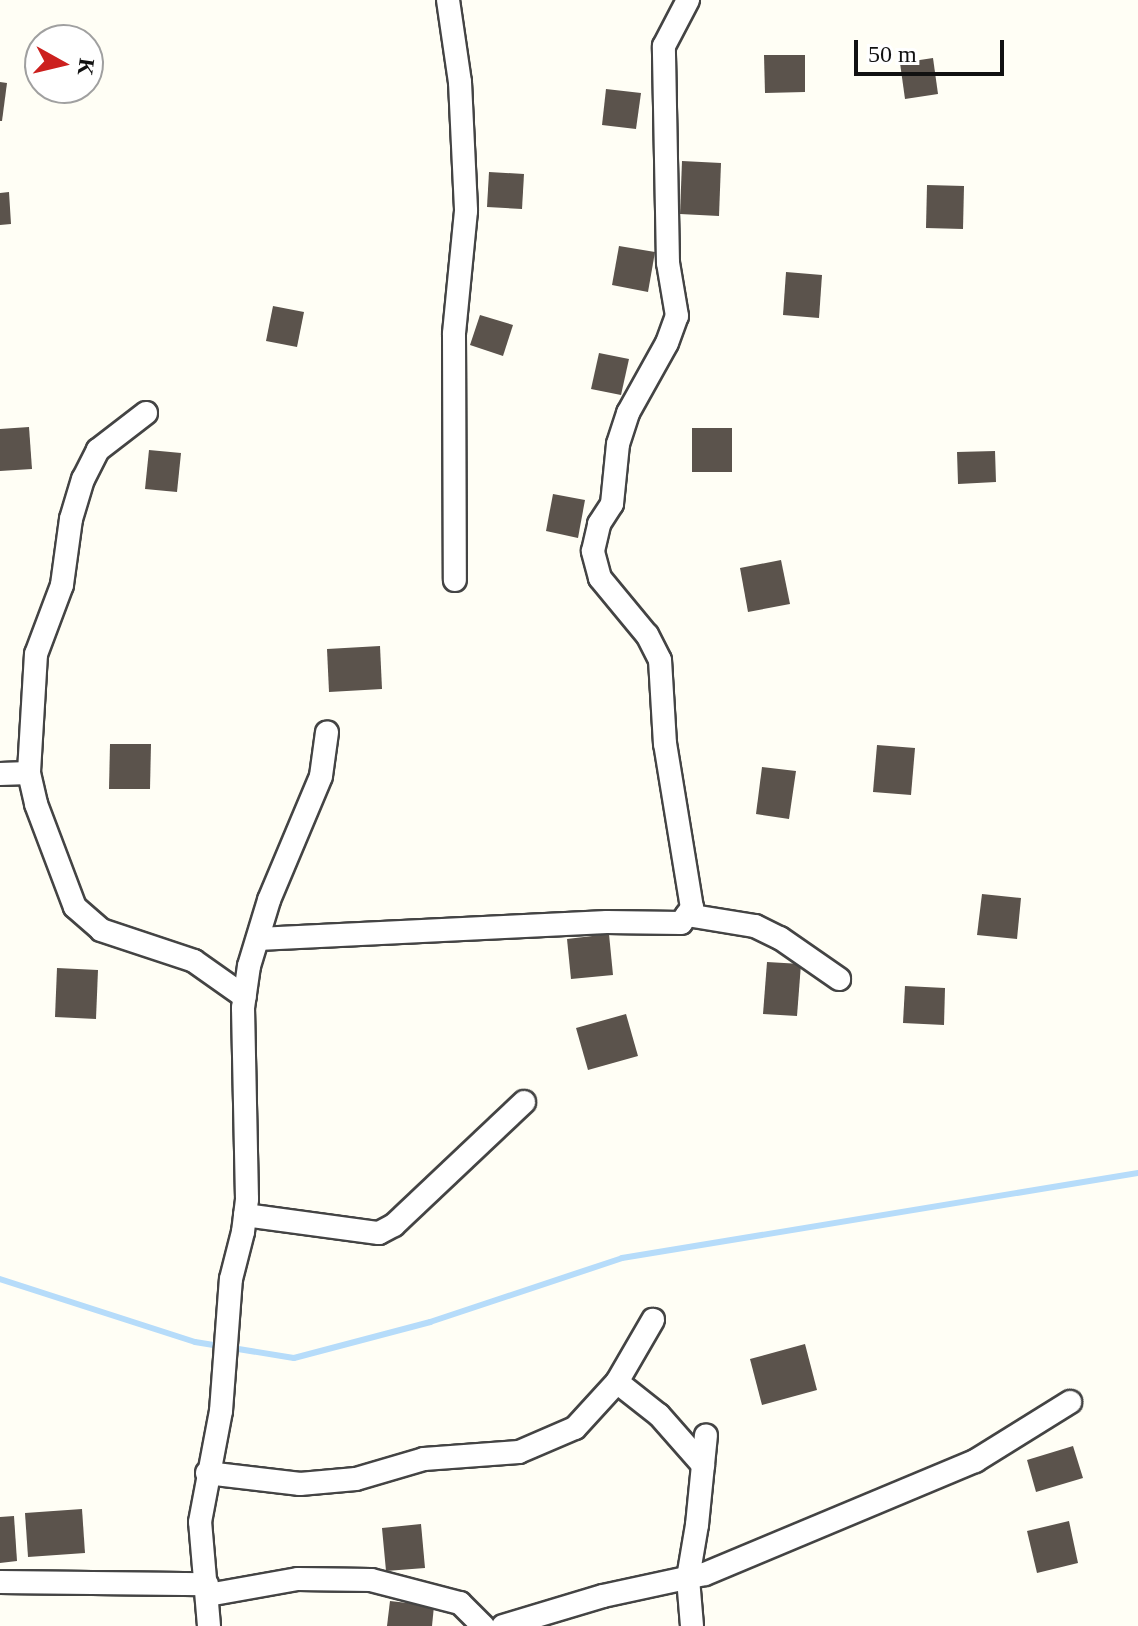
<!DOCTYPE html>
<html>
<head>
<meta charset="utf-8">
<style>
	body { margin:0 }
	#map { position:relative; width:1138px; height:1626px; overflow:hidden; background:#fffef5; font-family:"Times New Roman",serif }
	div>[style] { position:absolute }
	.stream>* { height:6px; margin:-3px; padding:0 3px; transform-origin:3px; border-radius:3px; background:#b6dcfa }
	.building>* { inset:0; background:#5b534c }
	.roads { filter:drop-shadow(2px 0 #444) drop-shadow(-2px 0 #444) drop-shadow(0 2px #444) drop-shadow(0 -2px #444) }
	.minor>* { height:22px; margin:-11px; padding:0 11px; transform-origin:11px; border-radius:11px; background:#fff }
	span { translate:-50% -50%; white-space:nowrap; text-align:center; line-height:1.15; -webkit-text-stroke:8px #fff; paint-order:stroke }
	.north { position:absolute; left:24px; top:24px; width:80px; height:80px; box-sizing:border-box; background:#fff; border:2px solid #a0a0a0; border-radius:50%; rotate:98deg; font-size:22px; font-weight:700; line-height:32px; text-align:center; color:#111 }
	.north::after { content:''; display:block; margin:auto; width:28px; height:36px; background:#cc201e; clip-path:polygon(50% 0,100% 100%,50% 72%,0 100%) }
	.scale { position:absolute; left:854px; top:40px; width:150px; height:36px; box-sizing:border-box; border:4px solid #111; border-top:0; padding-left:10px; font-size:24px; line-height:28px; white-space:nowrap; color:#111; -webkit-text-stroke:6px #fff; paint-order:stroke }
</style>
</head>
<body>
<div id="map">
	<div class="stream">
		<i style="left:0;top:1279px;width:205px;rotate:17.9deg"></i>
		<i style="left:195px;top:1342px;width:100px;rotate:9.2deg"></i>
		<i style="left:294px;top:1358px;width:141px;rotate:-14.8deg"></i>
		<i style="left:430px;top:1322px;width:202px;rotate:-18.4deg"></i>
		<i style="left:622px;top:1258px;width:523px;rotate:-9.35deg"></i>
	</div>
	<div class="building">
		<i style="clip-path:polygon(764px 55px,805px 55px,805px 92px,765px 93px)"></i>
		<i style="clip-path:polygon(933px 58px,938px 94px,905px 99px,900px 63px)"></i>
		<i style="clip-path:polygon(0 82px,7px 83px,2px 121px,0 121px)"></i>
		<i style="clip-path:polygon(606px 89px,641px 93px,636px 129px,602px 125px)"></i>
		<i style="clip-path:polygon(682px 161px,721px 163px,719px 216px,680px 214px)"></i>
		<i style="clip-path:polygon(489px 172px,524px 174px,522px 209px,487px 207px)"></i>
		<i style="clip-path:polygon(927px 185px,964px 186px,963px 229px,926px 228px)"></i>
		<i style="clip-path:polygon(9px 192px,11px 224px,0 225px,0 193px)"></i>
		<i style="clip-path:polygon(619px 246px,655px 252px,648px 292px,612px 285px)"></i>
		<i style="clip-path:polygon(786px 272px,822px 275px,819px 318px,783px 315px)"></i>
		<i style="clip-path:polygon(273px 306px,304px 312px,297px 347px,266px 341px)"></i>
		<i style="clip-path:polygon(480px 315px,513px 325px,503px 356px,470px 345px)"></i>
		<i style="clip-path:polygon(599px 353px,629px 359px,621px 395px,591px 389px)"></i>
		<i style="clip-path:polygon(29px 427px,32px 469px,0 471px,0 429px)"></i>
		<i style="clip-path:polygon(692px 428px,732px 428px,732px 472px,692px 472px)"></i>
		<i style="clip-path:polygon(149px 450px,181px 453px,177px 492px,145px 489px)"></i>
		<i style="clip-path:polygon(995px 451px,996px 482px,958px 484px,957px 452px)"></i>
		<i style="clip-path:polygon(553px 494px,585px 500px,578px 538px,546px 531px)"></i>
		<i style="clip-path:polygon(781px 560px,790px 604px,748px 612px,740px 568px)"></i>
		<i style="clip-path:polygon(380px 646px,382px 689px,329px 692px,327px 649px)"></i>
		<i style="clip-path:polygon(110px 744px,151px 744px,150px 789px,109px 789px)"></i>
		<i style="clip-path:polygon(877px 745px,915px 748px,911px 795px,873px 792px)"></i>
		<i style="clip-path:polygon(762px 767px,796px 771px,789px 819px,756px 814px)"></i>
		<i style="clip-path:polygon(982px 894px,1021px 898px,1017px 939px,977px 935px)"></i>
		<i style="clip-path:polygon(609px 934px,613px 975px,571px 979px,567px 939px)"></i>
		<i style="clip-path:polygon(767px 962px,801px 964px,797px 1016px,763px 1014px)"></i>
		<i style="clip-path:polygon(57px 968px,98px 970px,96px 1019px,55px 1017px)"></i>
		<i style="clip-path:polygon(905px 986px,945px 988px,944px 1025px,903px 1023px)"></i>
		<i style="clip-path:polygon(626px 1014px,638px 1056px,588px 1070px,576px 1028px)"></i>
		<i style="clip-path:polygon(805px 1344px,817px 1390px,762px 1405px,750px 1359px)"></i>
		<i style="clip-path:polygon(1073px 1446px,1083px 1478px,1036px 1492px,1027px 1460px)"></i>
		<i style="clip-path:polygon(82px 1509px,85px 1553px,28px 1557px,25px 1513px)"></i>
		<i style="clip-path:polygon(14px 1516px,17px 1561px,0 1563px,0 1517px)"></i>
		<i style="clip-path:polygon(1069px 1521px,1078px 1563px,1037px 1573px,1027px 1531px)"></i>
		<i style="clip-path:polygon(421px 1524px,425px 1568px,386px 1571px,382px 1528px)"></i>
		<i style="clip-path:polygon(390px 1601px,434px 1606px,432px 1626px,387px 1626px)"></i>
	</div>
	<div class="roads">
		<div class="minor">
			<i style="left:448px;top:0;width:83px;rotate:81.7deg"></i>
			<i style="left:460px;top:82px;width:129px;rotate:87.3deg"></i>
			<i style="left:466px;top:211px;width:124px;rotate:95.6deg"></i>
			<i style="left:454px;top:334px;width:246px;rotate:89.8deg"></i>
			<i style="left:146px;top:413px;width:61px;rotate:142.4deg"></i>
			<i style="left:98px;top:450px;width:33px;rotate:117deg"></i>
			<i style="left:83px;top:479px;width:42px;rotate:106.7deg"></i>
			<i style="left:71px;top:519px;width:67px;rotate:97.8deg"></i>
			<i style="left:62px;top:585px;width:74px;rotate:110.6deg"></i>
			<i style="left:36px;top:654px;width:119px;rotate:93.4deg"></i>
			<i style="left:29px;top:773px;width:32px;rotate:77deg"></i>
			<i style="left:36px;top:804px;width:110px;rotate:69.3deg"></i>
			<i style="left:75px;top:907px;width:35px;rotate:41deg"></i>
			<i style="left:101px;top:930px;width:98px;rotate:18.4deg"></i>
			<i style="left:194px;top:961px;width:62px;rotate:35.2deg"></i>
			<i style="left:0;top:774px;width:29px;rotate:-2deg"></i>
			<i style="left:687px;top:915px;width:69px;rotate:9.2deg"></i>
			<i style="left:755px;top:926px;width:28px;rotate:26deg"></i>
			<i style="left:780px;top:938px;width:72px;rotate:34.8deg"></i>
			<i style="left:258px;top:939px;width:349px;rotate:-2.8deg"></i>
			<i style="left:607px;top:922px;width:74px;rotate:0.8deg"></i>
			<i style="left:681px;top:923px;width:19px;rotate:-54deg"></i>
			<i style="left:692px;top:908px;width:166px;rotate:-99.3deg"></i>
			<i style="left:665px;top:744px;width:84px;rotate:-93.4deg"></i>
			<i style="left:660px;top:660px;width:28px;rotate:-117deg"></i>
			<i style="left:647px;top:635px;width:74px;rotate:-129.5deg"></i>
			<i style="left:600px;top:578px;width:28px;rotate:-105deg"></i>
			<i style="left:593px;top:551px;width:28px;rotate:-77deg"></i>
			<i style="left:599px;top:524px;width:24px;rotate:-57deg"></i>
			<i style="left:612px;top:504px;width:60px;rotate:-84.3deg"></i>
			<i style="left:618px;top:444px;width:33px;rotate:-72deg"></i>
			<i style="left:628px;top:413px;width:80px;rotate:-60.9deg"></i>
			<i style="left:667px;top:343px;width:29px;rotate:-70deg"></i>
			<i style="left:677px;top:316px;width:54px;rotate:-99.6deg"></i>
			<i style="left:668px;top:263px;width:217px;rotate:-91.1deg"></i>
			<i style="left:664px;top:46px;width:52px;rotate:-62.4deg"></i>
			<i style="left:245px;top:1215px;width:135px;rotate:7.7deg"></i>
			<i style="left:379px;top:1233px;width:17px;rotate:-28deg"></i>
			<i style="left:394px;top:1225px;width:179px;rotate:-43.4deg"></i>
			<i style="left:617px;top:1382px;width:53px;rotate:38.2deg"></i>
			<i style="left:659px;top:1415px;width:67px;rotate:48.7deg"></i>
			<i style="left:207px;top:1473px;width:94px;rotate:6.7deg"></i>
			<i style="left:300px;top:1484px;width:56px;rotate:-5.1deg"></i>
			<i style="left:356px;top:1479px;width:71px;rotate:-16.4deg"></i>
			<i style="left:424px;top:1459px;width:95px;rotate:-4.2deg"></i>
			<i style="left:519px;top:1452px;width:61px;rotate:-23.2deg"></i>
			<i style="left:575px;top:1428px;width:62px;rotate:-47.6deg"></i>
			<i style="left:617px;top:1382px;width:72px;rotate:-59.9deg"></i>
			<i style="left:0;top:1582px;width:207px;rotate:0.6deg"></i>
			<i style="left:208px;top:1595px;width:91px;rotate:-10.1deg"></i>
			<i style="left:298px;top:1579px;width:73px;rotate:0.8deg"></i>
			<i style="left:371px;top:1580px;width:92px;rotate:14.5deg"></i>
			<i style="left:460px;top:1603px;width:33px;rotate:45deg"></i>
			<i style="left:209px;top:1626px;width:104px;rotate:-94.9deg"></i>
			<i style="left:200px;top:1522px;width:113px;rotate:-79.3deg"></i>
			<i style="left:221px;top:1411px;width:132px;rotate:-85.7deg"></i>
			<i style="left:231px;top:1279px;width:49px;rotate:-75.7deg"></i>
			<i style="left:243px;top:1232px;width:33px;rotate:-83deg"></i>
			<i style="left:247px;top:1199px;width:191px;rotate:-91.2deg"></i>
			<i style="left:243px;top:1008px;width:42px;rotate:-81.9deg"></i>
			<i style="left:249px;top:966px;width:69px;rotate:-73.1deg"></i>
			<i style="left:269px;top:900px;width:134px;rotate:-67.2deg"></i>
			<i style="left:321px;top:776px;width:44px;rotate:-82.2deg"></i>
			<i style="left:503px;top:1626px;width:104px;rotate:-16.7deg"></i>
			<i style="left:603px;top:1596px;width:104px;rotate:-12.2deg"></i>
			<i style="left:705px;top:1574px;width:293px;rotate:-22.7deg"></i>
			<i style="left:975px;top:1461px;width:112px;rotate:-31.8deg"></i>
			<i style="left:692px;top:1626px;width:48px;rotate:-94.8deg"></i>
			<i style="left:688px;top:1578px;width:54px;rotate:-80.4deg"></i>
			<i style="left:697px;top:1525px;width:90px;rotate:-84.3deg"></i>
		</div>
	</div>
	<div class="north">K</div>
	<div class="scale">50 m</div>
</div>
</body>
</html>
